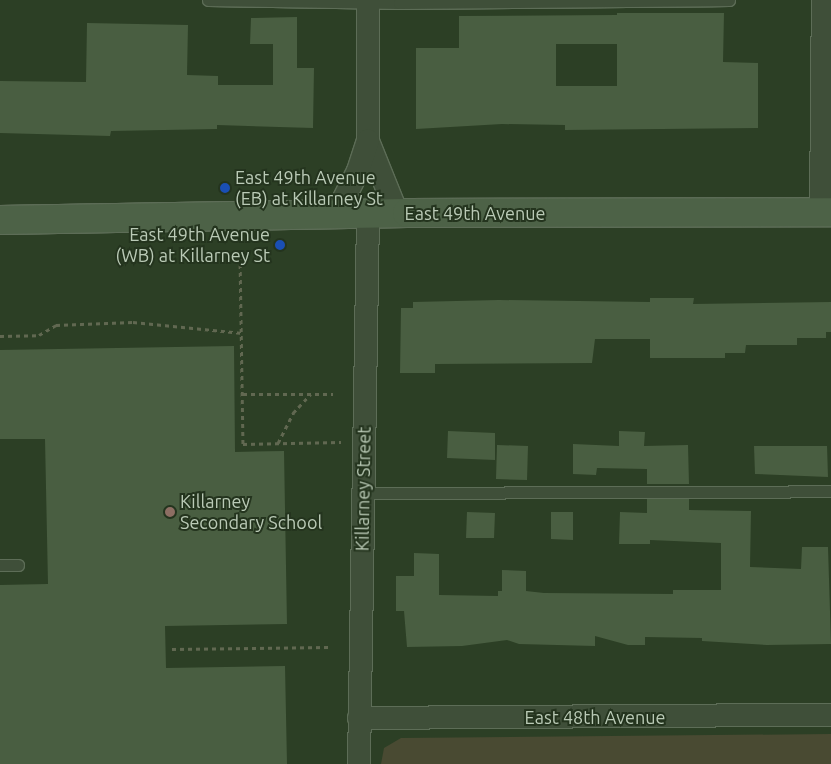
<!DOCTYPE html>
<html>
<head>
<meta charset="utf-8">
<style>
	body { margin:0 }
	#map { position:relative; width:831px; height:764px; overflow:hidden; background:#2c3f25; font-family:Ubuntu,sans-serif }
	div>[style] { position:absolute }
	.green>* { inset:0; background:#494a32 }
	.building>* { inset:0; background:#495e41 }
	.path>* { height:3px; margin-top:-1.5px; transform-origin:0; background:repeating-linear-gradient(90deg,#616851 0 4px,transparent 0 8px) }
	.roads { filter:drop-shadow(1px 0 #5d6d57) drop-shadow(-1px 0 #5d6d57) drop-shadow(0 1px #5d6d57) drop-shadow(0 -1px #5d6d57) }
	.lane>* { height:11px; margin:-5.5px; padding:0 5.5px; transform-origin:5.5px; border-radius:5.5px; background:#3f4f39 }
	.street>* { height:22px; margin:-11px; padding:0 11px; transform-origin:11px; border-radius:11px; background:#3f4f39 }
	.secondary>* { height:28px; margin:-14px; padding:0 14px; transform-origin:14px; border-radius:14px; background:#4d6247 }
	.dots>* { width:14px; height:14px; translate:-50% -50%; box-sizing:border-box; border:2px solid #24341e; border-radius:50% }
	span { translate:-50% -50%; white-space:nowrap; text-align:center; line-height:1.15; -webkit-text-stroke:4px #24341e; paint-order:stroke }
	.poi-label { font-size:18px; color:#bacab6 }
	.left { translate:0 -50%; text-align:left }
	.right { translate:-100% -50%; text-align:right }
	.street-label { font-size:18px; color:#bacab6 }
</style>
</head>
<body>
<div id="map">
	<div class="green">
		<i style="clip-path:polygon(831px 734px,831px 764px,381px 764px,384px 748px,401px 738px)"></i>
	</div>
	<div class="building">
		<i style="clip-path:polygon(evenodd,617px 13px,724px 13px,723px 62px,758px 63px,758px 128px,565px 130px,565px 125px,502px 124px,416px 129px,416px 48px,459px 48px,459px 16px,617px 15px,617px 13px,556px 44px,617px 44px,617px 86px,556px 86px,556px 44px)"></i>
		<i style="clip-path:polygon(297px 17px,297px 68px,314px 68px,313px 128px,217px 125px,217px 129px,111px 131px,110px 136px,0 133px,0 81px,86px 82px,87px 23px,188px 25px,187px 75px,218px 76px,218px 85px,273px 85px,273px 44px,250px 44px,251px 18px)"></i>
		<i style="clip-path:polygon(650px 298px,694px 298px,693px 304px,831px 302px,831px 332px,826px 332px,826px 338px,797px 338px,797px 345px,746px 345px,745px 353px,725px 353px,725px 358px,650px 358px,650px 339px,595px 339px,592px 363px,435px 364px,435px 373px,400px 373px,401px 308px,413px 308px,413px 302px,499px 300px,650px 302px)"></i>
		<i style="clip-path:polygon(234px 346px,235px 452px,284px 451px,287px 624px,165px 626px,166px 668px,285px 666px,287px 764px,0 764px,0 585px,48px 584px,45px 439px,0 439px,0 350px)"></i>
		<i style="clip-path:polygon(448px 431px,495px 433px,495px 460px,447px 458px)"></i>
		<i style="clip-path:polygon(619px 431px,645px 432px,644px 446px,688px 445px,689px 484px,647px 484px,647px 469px,597px 468px,596px 475px,573px 474px,573px 444px,619px 446px)"></i>
		<i style="clip-path:polygon(497px 445px,528px 446px,527px 480px,496px 479px)"></i>
		<i style="clip-path:polygon(754px 446px,827px 446px,828px 477px,755px 474px)"></i>
		<i style="clip-path:polygon(647px 499px,689px 499px,689px 510px,751px 511px,750px 567px,801px 569px,802px 547px,828px 547px,831px 644px,767px 645px,702px 641px,702px 638px,645px 637px,645px 645px,628px 645px,595px 636px,595px 646px,519px 644px,507px 640px,462px 646px,407px 647px,404px 611px,396px 611px,396px 576px,414px 576px,414px 553px,439px 554px,439px 595px,498px 596px,498px 591px,502px 591px,502px 570px,526px 571px,526px 591px,544px 593px,673px 594px,673px 590px,721px 590px,721px 543px,650px 540px,650px 544px,619px 544px,620px 512px,647px 513px)"></i>
		<i style="clip-path:polygon(467px 512px,495px 513px,494px 538px,466px 538px)"></i>
		<i style="clip-path:polygon(551px 512px,573px 512px,573px 540px,551px 539px)"></i>
	</div>
	<div class="path">
		<i style="left:240px;top:256px;width:188px;rotate:89.1deg"></i>
		<i style="left:243px;top:444px;width:98px;rotate:-1.2deg"></i>
		<i style="left:0;top:336px;width:39px;rotate:-1deg"></i>
		<i style="left:39px;top:335px;width:20px;rotate:-30deg"></i>
		<i style="left:56px;top:325px;width:77px;rotate:-2.2deg"></i>
		<i style="left:133px;top:322px;width:110px;rotate:5.8deg"></i>
		<i style="left:243px;top:394px;width:90px"></i>
		<i style="left:278px;top:443px;width:34px;rotate:-63deg"></i>
		<i style="left:293px;top:413px;width:26px;rotate:-47deg"></i>
		<i style="left:172px;top:649px;width:157px;rotate:-0.7deg"></i>
	</div>
	<div class="roads">
		<div class="lane">
			<i style="left:208px;top:0;width:191px;rotate:0.9deg"></i>
			<i style="left:399px;top:3px;width:330px;rotate:-0.5deg"></i>
			<i style="left:363px;top:493px;width:468px;rotate:-0.2deg"></i>
			<i style="left:0;top:565px;width:18px"></i>
		</div>
		<div class="street">
			<i style="left:368px;top:0;width:141px;rotate:90deg"></i>
			<i style="left:368px;top:141px;width:78px;rotate:68.1deg"></i>
			<i style="left:821px;top:212px;width:212px;rotate:-89.5deg"></i>
			<i style="left:336px;top:214px;width:48px;rotate:-62.9deg"></i>
			<i style="left:358px;top:171px;width:32px;rotate:-72deg"></i>
			<i style="left:359px;top:718px;width:472px;rotate:-0.4deg"></i>
			<i style="left:359px;top:764px;width:550px;rotate:-89.06deg"></i>
		</div>
		<div class="secondary">
			<i style="left:0;top:220px;width:407px;rotate:-1deg"></i>
			<i style="left:407px;top:213px;width:424px;rotate:-0.1deg"></i>
		</div>
	</div>
	<div class="dots">
		<i style="left:225px;top:188px;background:#1a4fb4"></i>
		<i style="left:280px;top:245px;background:#1a4fb4"></i>
		<i style="left:170px;top:512px;background:#8d6e63"></i>
	</div>
	<div class="poi-label">
		<span class="left" style="left:235px;top:188px">East 49th Avenue<br>(EB) at Killarney St</span>
		<span class="right" style="left:270px;top:245px">East 49th Avenue<br>(WB) at Killarney St</span>
		<span class="left" style="left:180px;top:512px">Killarney<br>Secondary School</span>
	</div>
	<div class="street-label">
		<span style="left:475px;top:213px">East 49th Avenue</span>
		<span style="left:363px;top:489px;rotate:-89deg">Killarney Street</span>
		<span style="left:595px;top:717px">East 48th Avenue</span>
	</div>
</div>
</body>
</html>
